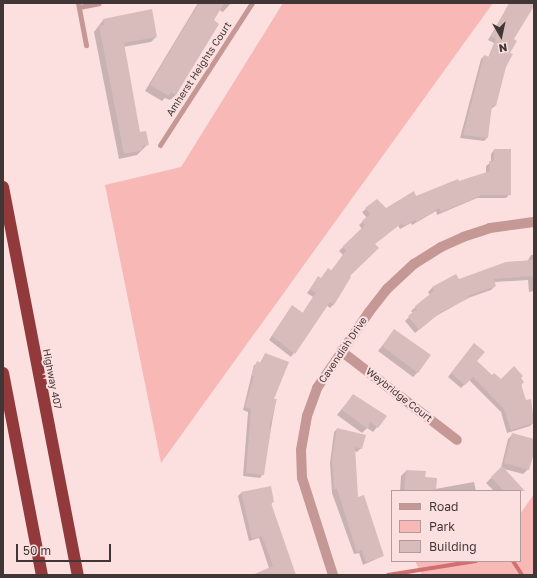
<!DOCTYPE html>
<html>
<head>
<meta charset="utf-8">
<style>
	body { margin:0 }
	#map { position:relative; width:537px; height:578px; overflow:hidden; background:#fce0df; font-family:"Golos Text",sans-serif }
	div>[style] { position:absolute }
	.green>* { inset:0; background:#f8b8b6 }
	.shadow>* { inset:0; background:#0003 }
	.stream>* { height:4px; margin:-2px; padding:0 2px; transform-origin:2px; border-radius:2px; background:#d07070 }
	.building>* { inset:0; background:#d7bcbb }
	.service>* { height:5px; margin:-2.5px; padding:0 2.5px; transform-origin:2.5px; border-radius:2.5px; background:#c59896 }
	.minor>* { height:10px; margin:-5px; padding:0 5px; transform-origin:5px; border-radius:5px; background:#c59896 }
	.tertiary>* { height:10px; margin:-5px; padding:0 5px; transform-origin:5px; border-radius:5px; background:#c59896 }
	.motorway>* { height:12px; margin:-6px; padding:0 6px; transform-origin:6px; border-radius:6px; background:#92393b }
	span { translate:-50% -50%; white-space:nowrap; text-align:center; line-height:1.15; -webkit-text-stroke:4px #fce0df; paint-order:stroke }
	.street-label { font-size:10px; color:#413636 }
	.frame { position:absolute; inset:0; border:4px solid #413636; pointer-events:none }
	.legend { position:absolute; left:391px; top:490px; width:130px; height:72px; box-sizing:border-box; background:#fce0df; border:1px solid #b19c9b; margin:0; padding:5px 7px; list-style:none; font-size:12px; color:#413636 }
	.legend li { display:flex; align-items:center; gap:8px; height:20px }
	.legend b { width:20px; border:1px solid #b19c9b }
	.north { position:absolute; left:481px; top:16px; width:40px; height:40px; -webkit-text-stroke:3px #fce0df; paint-order:stroke; rotate:171deg; font-size:11px; font-weight:700; line-height:16px; text-align:center; color:#413636 }
	.north::after { content:''; display:block; margin:auto; width:14px; height:18px; background:#413636; clip-path:polygon(50% 0,100% 100%,50% 72%,0 100%) }
	.scale { position:absolute; left:16px; top:544px; width:95px; height:18px; box-sizing:border-box; border:2px solid #413636; border-top:0; padding-left:5px; font-size:12px; line-height:14px; white-space:nowrap; color:#413636; -webkit-text-stroke:3px #fce0df; paint-order:stroke }
</style>
</head>
<body>
<div id="map">
	<div class="green">
		<i style="clip-path:polygon(283px 3px,493px 3px,161px 463px,105px 185px,181px 167px)"></i>
		<i style="clip-path:polygon(534px 494px,534px 575px,422px 575px,415px 561px,520px 561px,520px 514px)"></i>
	</div>
	<div class="shadow">
		<i style="clip-path:polygon(198px 3px,231px 3px,223px 12px,219px 10px,176px 95px,170px 100px,165px 98px,162px 101px,145px 91px)"></i>
		<i style="clip-path:polygon(510px 3px,534px 3px,534px 6px,512px 39px,495px 106px,491px 109px,487px 138px,484px 141px,460px 138px,481px 59px,484px 56px,488px 58px,494px 43px,488px 40px)"></i>
		<i style="clip-path:polygon(103px 20px,156px 37px,151px 42px,123px 47px,139px 133px,148px 144px,137px 155px,119px 159px,94px 32px)"></i>
		<i style="clip-path:polygon(494px 150px,510px 194px,506px 198px,477px 198px,437px 215px,436px 211px,412px 225px,411px 223px,400px 229px,398px 225px,374px 244px,348px 276px,334px 304px,330px 308px,326px 305px,291px 357px,269px 340px,289px 310px,302px 314px,313px 297px,307px 293px,318px 278px,321px 279px,331px 271px,343px 255px,339px 251px,362px 229px,359px 225px,367px 218px,362px 212px,366px 209px,386px 209px,486px 173px,486px 166px,491px 162px,491px 154px)"></i>
		<i style="clip-path:polygon(531px 255px,534px 255px,534px 291px,529px 292px,528px 280px,494px 282px,495px 286px,491px 290px,468px 298px,436px 316px,415px 333px,405px 321px,413px 313px,411px 311px,430px 295px,428px 292px,432px 288px,527px 262px)"></i>
		<i style="clip-path:polygon(395px 330px,418px 372px,413px 377px,378px 351px)"></i>
		<i style="clip-path:polygon(474px 344px,476px 361px,492px 376px,501px 381px,520px 378px,525px 402px,530px 400px,534px 422px,530px 426px,507px 433px,501px 412px,469px 380px,461px 388px,448px 377px)"></i>
		<i style="clip-path:polygon(265px 354px,273px 399px,276px 400px,263px 474px,260px 478px,243px 476px,248px 412px,243px 410px,254px 365px,260px 363px)"></i>
		<i style="clip-path:polygon(353px 395px,386px 416px,373px 432px,367px 428px,362px 433px,337px 415px)"></i>
		<i style="clip-path:polygon(337px 429px,361px 448px,357px 452px,354px 451px,357px 498px,383px 556px,363px 565px,359px 553px,354px 554px,332px 493px,330px 463px,334px 432px)"></i>
		<i style="clip-path:polygon(513px 434px,534px 440px,528px 469px,523px 474px,504px 469px,517px 491px,494px 491px,486px 483px,501px 468px,508px 439px)"></i>
		<i style="clip-path:polygon(406px 471px,425px 472px,424px 478px,435px 489px,474px 482px,476px 491px,400px 491px,401px 476px)"></i>
		<i style="clip-path:polygon(241px 493px,273px 502px,271px 504px,294px 575px,260px 575px,269px 568px,259px 538px,249px 541px,238px 496px)"></i>
	</div>
	<div class="stream">
		<i style="left:513px;top:561px;width:17px;rotate:57deg"></i>
		<i style="left:388px;top:575px;width:89px;rotate:-9deg"></i>
	</div>
	<div class="building">
		<i style="clip-path:polygon(199px 3px,224px 3px,214px 20px,219px 24px,176px 95px,171px 92px,169px 96px,150px 85px)"></i>
		<i style="clip-path:polygon(509px 3px,534px 3px,534px 6px,514px 39px,517px 41px,510px 53px,513px 54px,506px 67px,496px 106px,492px 105px,488px 138px,463px 135px,484px 55px,489px 57px,496px 39px,491px 36px)"></i>
		<i style="clip-path:polygon(152px 9px,157px 37px,124px 43px,140px 132px,146px 131px,149px 145px,142px 146px,143px 150px,124px 154px,99px 26px,104px 25px,103px 19px)"></i>
		<i style="clip-path:polygon(494px 149px,511px 149px,511px 195px,482px 195px,441px 212px,439px 208px,416px 222px,415px 220px,404px 226px,402px 223px,375px 244px,379px 248px,350px 276px,351px 277px,334px 305px,330px 302px,295px 354px,272px 336px,292px 305px,303px 313px,316px 293px,310px 289px,318px 276px,321px 278px,328px 268px,332px 271px,346px 250px,342px 247px,365px 225px,362px 221px,370px 214px,365px 208px,377px 199px,386px 208px,414px 191px,416px 196px,458px 179px,459px 181px,490px 171px,489px 161px,494px 161px)"></i>
		<i style="clip-path:polygon(534px 260px,534px 276px,494px 279px,496px 286px,468px 296px,469px 298px,441px 312px,419px 330px,408px 316px,417px 309px,415px 306px,434px 291px,432px 287px,456px 274px,459px 279px,506px 262px)"></i>
		<i style="clip-path:polygon(394px 329px,431px 355px,418px 373px,382px 346px)"></i>
		<i style="clip-path:polygon(474px 343px,485px 352px,477px 361px,492px 375px,494px 373px,501px 379px,514px 366px,523px 376px,521px 378px,524px 382px,521px 385px,526px 400px,531px 399px,534px 423px,511px 430px,504px 409px,473px 377px,465px 385px,451px 373px)"></i>
		<i style="clip-path:polygon(265px 353px,289px 362px,274px 399px,277px 399px,269px 428px,271px 428px,264px 475px,246px 473px,251px 409px,245px 407px,254px 376px,251px 376px,257px 361px,261px 363px)"></i>
		<i style="clip-path:polygon(353px 394px,387px 416px,378px 428px,370px 422px,368px 429px,342px 410px)"></i>
		<i style="clip-path:polygon(337px 428px,366px 435px,362px 449px,355px 447px,358px 497px,364px 495px,384px 556px,366px 562px,362px 550px,357px 552px,337px 489px,334px 489px,332px 459px)"></i>
		<i style="clip-path:polygon(512px 433px,534px 439px,534px 453px,529px 470px,504px 463px)"></i>
		<i style="clip-path:polygon(502px 466px,525px 491px,504px 491px,491px 477px)"></i>
		<i style="clip-path:polygon(406px 470px,426px 471px,425px 477px,437px 478px,436px 491px,404px 491px)"></i>
		<i style="clip-path:polygon(271px 486px,274px 502px,271px 503px,296px 575px,252px 575px,273px 566px,262px 536px,252px 539px,241px 492px)"></i>
	</div>
	<div class="service">
		<i style="left:78px;top:3px;width:43px;rotate:79.2deg"></i>
		<i style="left:79px;top:7px;width:20px;rotate:-11deg"></i>
		<i style="left:160px;top:145px;width:169px;rotate:-57.1deg"></i>
	</div>
	<div class="minor">
		<i style="left:341px;top:351px;width:146px;rotate:37.5deg"></i>
	</div>
	<div class="tertiary">
		<i style="left:333px;top:575px;width:102px;rotate:-107.7deg"></i>
		<i style="left:302px;top:478px;width:28px;rotate:-92deg"></i>
		<i style="left:301px;top:450px;width:35px;rotate:-80deg"></i>
		<i style="left:307px;top:416px;width:30px;rotate:-70deg"></i>
		<i style="left:317px;top:388px;width:92px;rotate:-55.6deg"></i>
		<i style="left:369px;top:312px;width:29px;rotate:-52deg"></i>
		<i style="left:387px;top:289px;width:37px;rotate:-43deg"></i>
		<i style="left:414px;top:264px;width:32px;rotate:-32deg"></i>
		<i style="left:441px;top:247px;width:24px;rotate:-24deg"></i>
		<i style="left:463px;top:237px;width:28px;rotate:-18deg"></i>
		<i style="left:490px;top:228px;width:44px;rotate:-7.8deg"></i>
	</div>
	<div class="motorway">
		<i style="left:3px;top:187px;width:395px;rotate:79.1deg"></i>
		<i style="left:3px;top:373px;width:206px;rotate:79.1deg"></i>
	</div>
	<div class="street-label">
		<span style="left:199px;top:69px;rotate:-57deg">Amherst Heights Court</span>
		<span style="left:343px;top:350px;rotate:-56deg">Cavendish Drive</span>
		<span style="left:52px;top:379px;rotate:79deg">Highway 407</span>
		<span style="left:399px;top:395px;rotate:38deg">Weybridge Court</span>
	</div>
	<div class="frame"></div>
	<ul class="legend">
	<li><b style="height:5px;background:#c59896"></b>Road</li>
	<li><b style="height:11px;background:#f8b8b6"></b>Park</li>
	<li><b style="height:11px;background:#d7bcbb"></b>Building</li>
	</ul>
	<div class="north">N</div>
	<div class="scale">50 m</div>
</div>
</body>
</html>
